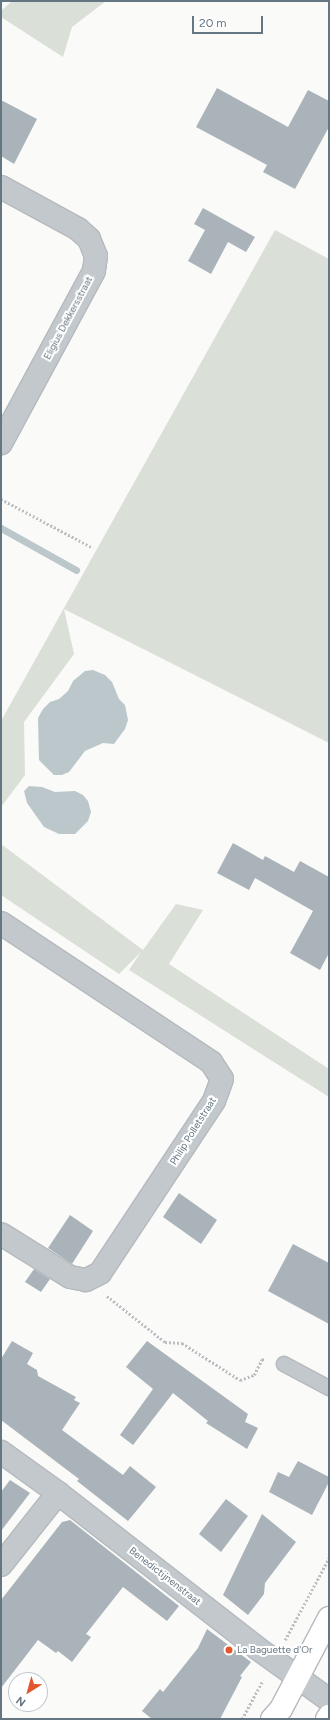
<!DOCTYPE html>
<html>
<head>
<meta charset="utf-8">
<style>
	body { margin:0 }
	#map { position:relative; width:330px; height:1720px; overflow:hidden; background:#fafaf8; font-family:Figtree,sans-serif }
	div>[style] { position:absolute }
	.green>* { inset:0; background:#dadfd7 }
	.water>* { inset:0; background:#bbc7cb }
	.stream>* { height:7px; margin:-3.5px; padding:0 3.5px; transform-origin:3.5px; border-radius:3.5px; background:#bbc7cb }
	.building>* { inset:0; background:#aab3b9 }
	.path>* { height:2.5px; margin-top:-1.25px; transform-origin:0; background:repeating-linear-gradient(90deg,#bbbfc2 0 2px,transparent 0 4px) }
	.roads { filter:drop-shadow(1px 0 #b5babe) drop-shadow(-1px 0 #b5babe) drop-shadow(0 1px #b5babe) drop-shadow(0 -1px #b5babe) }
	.lane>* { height:14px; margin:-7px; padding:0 7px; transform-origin:7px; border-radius:7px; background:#c3c8cc }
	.street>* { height:22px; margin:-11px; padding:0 11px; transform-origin:11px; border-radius:11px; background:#c3c8cc }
	.primary>* { height:22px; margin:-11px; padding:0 11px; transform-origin:11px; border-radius:11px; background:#fff }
	.dots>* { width:11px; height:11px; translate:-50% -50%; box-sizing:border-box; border:2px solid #fff; border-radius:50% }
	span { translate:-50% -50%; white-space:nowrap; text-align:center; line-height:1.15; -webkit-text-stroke:4px #fff; paint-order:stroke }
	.street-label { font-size:10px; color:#657683 }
	.poi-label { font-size:10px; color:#657683 }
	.left { translate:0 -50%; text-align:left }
	.frame { position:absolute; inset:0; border:2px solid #657683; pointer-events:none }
	.north { position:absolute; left:8px; top:1672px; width:40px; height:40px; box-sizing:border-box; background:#fff; border:1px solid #c1c8cd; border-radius:50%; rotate:217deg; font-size:11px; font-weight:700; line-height:16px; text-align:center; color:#657683 }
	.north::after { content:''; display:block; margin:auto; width:14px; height:18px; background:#e4572e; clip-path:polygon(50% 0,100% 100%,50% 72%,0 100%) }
	.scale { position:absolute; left:192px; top:16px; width:71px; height:18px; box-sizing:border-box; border:2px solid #657683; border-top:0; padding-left:5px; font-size:12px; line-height:14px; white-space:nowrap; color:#657683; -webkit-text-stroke:3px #fff; paint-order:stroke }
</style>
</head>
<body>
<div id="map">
	<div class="green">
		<i style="clip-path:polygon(12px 1px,106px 1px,72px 27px,63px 57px,1px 17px,1px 11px)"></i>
		<i style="clip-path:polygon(275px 230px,329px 259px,329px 743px,64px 609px,74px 654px,24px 722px,25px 775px,1px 807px,1px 721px)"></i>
		<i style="clip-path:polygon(1px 844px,143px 950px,176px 904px,203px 910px,169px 964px,329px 1069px,329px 1097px,129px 970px,141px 952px,119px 974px,1px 895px)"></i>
	</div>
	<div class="water">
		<i style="clip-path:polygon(93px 670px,105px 675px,112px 682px,119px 699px,125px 705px,128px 720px,125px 729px,114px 744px,103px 743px,85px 751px,69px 772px,62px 775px,54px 775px,39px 760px,38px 718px,43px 709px,50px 702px,59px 699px,68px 691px,73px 681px,85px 671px)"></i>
		<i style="clip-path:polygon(29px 786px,42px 787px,55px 792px,75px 791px,83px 795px,88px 801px,91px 812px,88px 821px,75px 834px,59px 834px,44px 827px,27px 803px,24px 791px)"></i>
	</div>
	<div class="stream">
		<i style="left:1px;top:528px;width:86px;rotate:29.2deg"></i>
	</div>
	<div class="building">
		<i style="clip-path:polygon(217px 88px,288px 127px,308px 90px,329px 101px,329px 127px,295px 189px,263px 172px,267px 165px,196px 127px)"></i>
		<i style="clip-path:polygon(1px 100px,37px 119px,14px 164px,1px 156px)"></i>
		<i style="clip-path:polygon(203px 208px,255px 237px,246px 252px,228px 242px,211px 274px,188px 261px,205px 230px,194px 224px)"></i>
		<i style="clip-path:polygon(233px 843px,263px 860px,265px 856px,294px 872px,300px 861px,329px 877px,329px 953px,320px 970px,290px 953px,313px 911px,255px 878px,249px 890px,217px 873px)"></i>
		<i style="clip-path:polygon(179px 1193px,217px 1220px,201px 1244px,163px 1217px)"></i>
		<i style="clip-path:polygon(70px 1215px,93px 1231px,72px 1264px,48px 1248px)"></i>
		<i style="clip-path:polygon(293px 1244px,329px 1263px,329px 1324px,268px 1291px)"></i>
		<i style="clip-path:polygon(34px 1269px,50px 1279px,41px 1292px,25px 1282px)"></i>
		<i style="clip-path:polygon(12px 1341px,33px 1353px,27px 1364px,37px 1370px,38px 1376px,76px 1397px,74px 1400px,80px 1403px,62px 1430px,123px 1475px,130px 1466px,156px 1487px,128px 1521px,77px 1481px,79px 1479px,1px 1420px,1px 1359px)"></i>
		<i style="clip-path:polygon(147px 1341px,248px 1414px,245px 1422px,258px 1428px,247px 1449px,206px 1423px,208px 1421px,173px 1393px,133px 1445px,120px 1435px,153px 1389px,126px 1367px)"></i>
		<i style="clip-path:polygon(298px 1461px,329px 1477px,329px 1482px,312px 1515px,269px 1492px,278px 1472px,289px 1477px)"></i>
		<i style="clip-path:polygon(10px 1480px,30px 1493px,1px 1531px,1px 1492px)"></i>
		<i style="clip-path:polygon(226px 1499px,248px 1516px,221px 1552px,199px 1534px)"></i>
		<i style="clip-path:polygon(262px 1514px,296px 1542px,265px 1583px,264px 1594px,248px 1615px,223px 1595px)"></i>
		<i style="clip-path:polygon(70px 1520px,179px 1606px,167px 1621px,123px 1587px,86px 1634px,91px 1637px,72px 1662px,58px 1651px,56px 1653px,38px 1640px,1px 1688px,1px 1600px,62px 1522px)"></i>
		<i style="clip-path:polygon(207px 1629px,251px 1662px,240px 1676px,242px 1677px,220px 1719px,152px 1719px,142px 1711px,160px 1689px,163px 1692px,198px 1648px)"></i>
	</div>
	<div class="path">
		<i style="left:1px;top:499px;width:104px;rotate:28deg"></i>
		<i style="left:107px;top:1296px;width:74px;rotate:38.4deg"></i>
		<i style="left:165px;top:1342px;width:17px;rotate:3deg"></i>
		<i style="left:182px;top:1343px;width:69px;rotate:32.5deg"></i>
		<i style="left:240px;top:1380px;width:15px;rotate:-20deg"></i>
		<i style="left:254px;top:1375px;width:18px;rotate:-63deg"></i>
		<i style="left:262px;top:1359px;width:3px;rotate:18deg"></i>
		<i style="left:285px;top:1640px;width:93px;rotate:-61.8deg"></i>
		<i style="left:242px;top:1719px;width:44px;rotate:-61.7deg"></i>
	</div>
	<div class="roads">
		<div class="lane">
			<i style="left:284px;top:1364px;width:51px;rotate:28.1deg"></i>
		</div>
		<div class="street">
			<i style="left:1px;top:187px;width:88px;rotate:28.6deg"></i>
			<i style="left:78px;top:229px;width:15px;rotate:42deg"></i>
			<i style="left:89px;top:239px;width:18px;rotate:68deg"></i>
			<i style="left:96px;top:256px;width:15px;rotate:98deg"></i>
			<i style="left:94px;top:271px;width:196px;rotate:118.4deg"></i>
			<i style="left:1px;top:923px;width:252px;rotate:33.5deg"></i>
			<i style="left:211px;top:1062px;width:20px;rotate:57deg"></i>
			<i style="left:222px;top:1079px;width:23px;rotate:110deg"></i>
			<i style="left:214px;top:1101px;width:206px;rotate:123.5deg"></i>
			<i style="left:100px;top:1273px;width:16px;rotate:153deg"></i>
			<i style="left:86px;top:1280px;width:16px;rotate:-169deg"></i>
			<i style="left:70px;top:1277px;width:81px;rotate:-148.1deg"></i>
			<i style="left:1px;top:1452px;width:70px;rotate:35.7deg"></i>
			<i style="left:58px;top:1493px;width:252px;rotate:37.9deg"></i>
			<i style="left:257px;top:1648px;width:89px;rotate:35.8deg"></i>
			<i style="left:1px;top:1565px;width:92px;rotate:-51.6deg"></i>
		</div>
		<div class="primary">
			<i style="left:272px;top:1719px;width:13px;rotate:-48deg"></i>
			<i style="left:281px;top:1709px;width:103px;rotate:-62.2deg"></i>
			<i style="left:327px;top:1719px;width:4px;rotate:-56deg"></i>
		</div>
	</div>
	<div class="dots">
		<i style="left:229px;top:1650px;background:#e4572e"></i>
	</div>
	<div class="street-label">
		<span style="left:68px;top:318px;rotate:-62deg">Eligius Dekkersstraat</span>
		<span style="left:193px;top:1131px;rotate:-58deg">Philip Polletstraat</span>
		<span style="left:165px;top:1576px;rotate:38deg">Benedictijnenstraat</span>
	</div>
	<div class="poi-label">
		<span class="left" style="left:237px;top:1650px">La Baguette d'Or</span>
	</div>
	<div class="frame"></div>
	<div class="north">N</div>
	<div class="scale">20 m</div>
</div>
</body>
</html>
